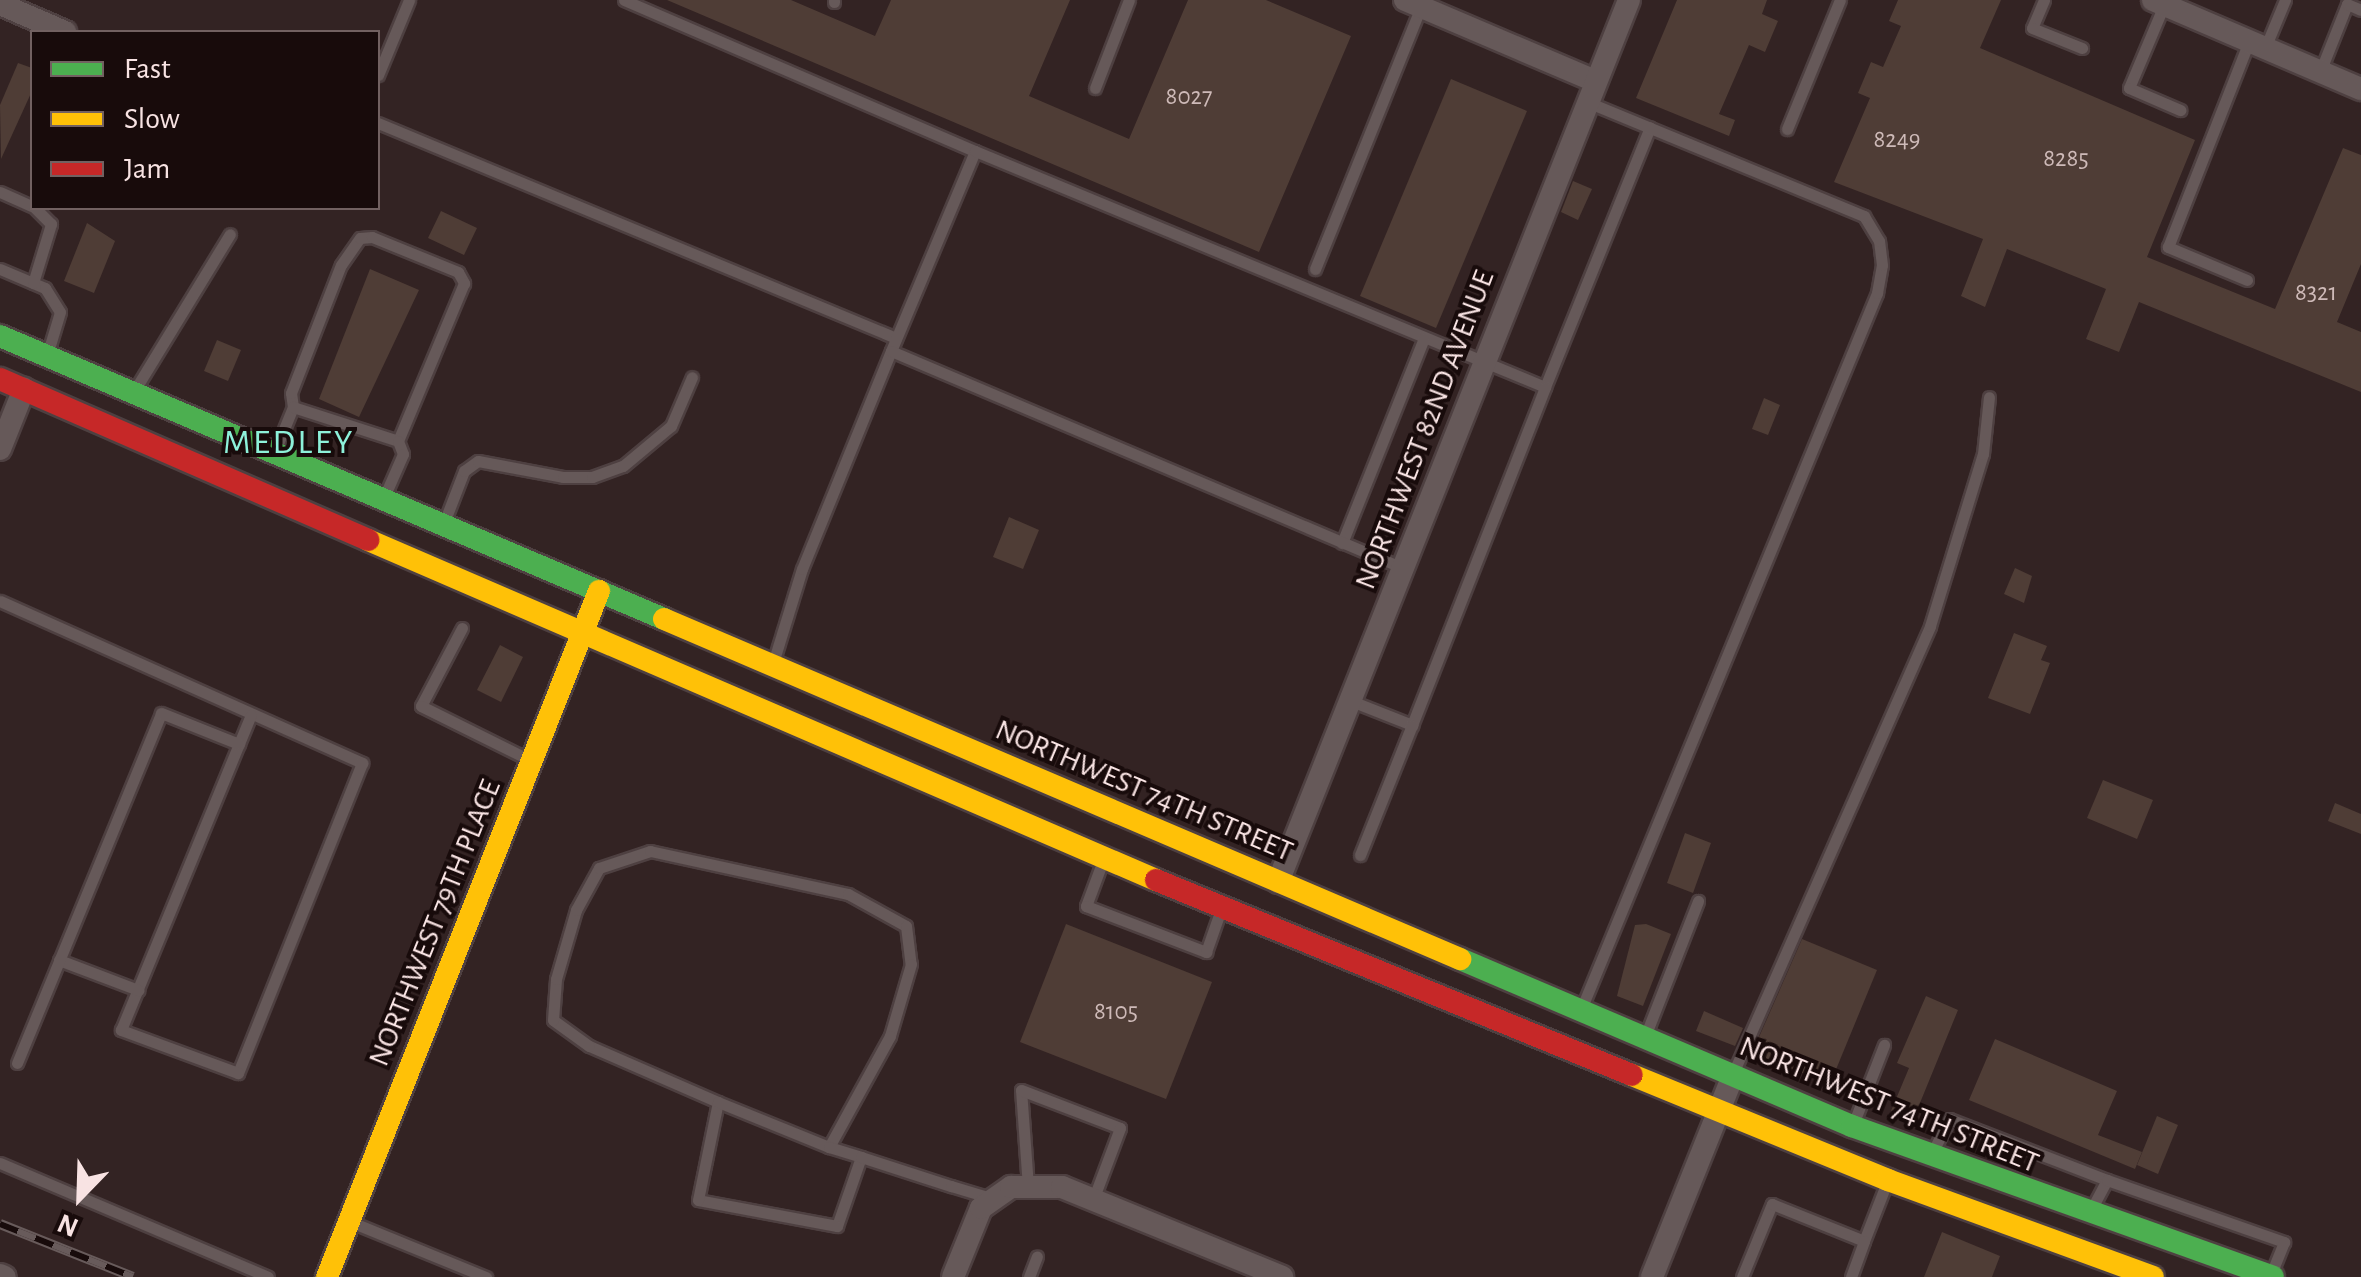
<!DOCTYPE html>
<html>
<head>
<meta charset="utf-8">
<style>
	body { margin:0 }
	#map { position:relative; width:2361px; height:1277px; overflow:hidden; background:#332323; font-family:"Alegreya Sans",sans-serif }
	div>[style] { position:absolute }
	.building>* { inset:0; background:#4f3d36 }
	.roads { filter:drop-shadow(2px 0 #4e4041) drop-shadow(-2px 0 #4e4041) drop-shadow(0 2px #4e4041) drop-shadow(0 -2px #4e4041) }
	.lane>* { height:11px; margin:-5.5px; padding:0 5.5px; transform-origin:5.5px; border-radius:5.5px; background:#665959 }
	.street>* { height:22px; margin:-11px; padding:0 11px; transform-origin:11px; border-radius:11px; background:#665959 }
	.fast>* { height:22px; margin:-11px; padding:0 11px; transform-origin:11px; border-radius:11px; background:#4caf50 }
	.slow>* { height:22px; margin:-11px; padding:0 11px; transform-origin:11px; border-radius:11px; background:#ffc107 }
	.jam>* { height:22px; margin:-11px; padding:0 11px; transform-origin:11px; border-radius:11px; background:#c62828 }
	.rail>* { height:10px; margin-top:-5px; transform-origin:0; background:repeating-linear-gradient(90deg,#180b0b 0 19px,#685b5b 0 38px); box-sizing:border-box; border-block:2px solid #685b5b }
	span { translate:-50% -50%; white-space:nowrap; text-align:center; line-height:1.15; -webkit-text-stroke:8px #180b0b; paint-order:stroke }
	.number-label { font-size:25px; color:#cebab8 }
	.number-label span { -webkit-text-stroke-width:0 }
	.street-label { font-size:30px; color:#f8e3e3 }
	.quarter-label { font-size:35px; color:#8df1da; letter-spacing:2.5px }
	.legend { position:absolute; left:30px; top:30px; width:350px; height:180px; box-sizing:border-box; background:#180b0b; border:2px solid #726161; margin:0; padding:12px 18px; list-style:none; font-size:30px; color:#f8e3e3 }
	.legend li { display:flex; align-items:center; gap:20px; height:50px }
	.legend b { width:50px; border:2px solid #726161 }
	.north { position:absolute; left:30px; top:1147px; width:100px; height:100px; -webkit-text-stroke:8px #180b0b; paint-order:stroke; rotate:203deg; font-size:28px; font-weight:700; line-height:40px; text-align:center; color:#f8e3e3 }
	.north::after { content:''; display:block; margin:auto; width:35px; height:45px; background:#f8e3e3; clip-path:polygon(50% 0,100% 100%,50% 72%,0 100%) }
</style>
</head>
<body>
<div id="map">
	<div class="building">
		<i style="clip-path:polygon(667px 0,791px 0,875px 36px,891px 0,1070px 0,1029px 96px,1129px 139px,1188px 0,1266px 0,1351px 36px,1259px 252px)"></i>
		<i style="clip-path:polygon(1677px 0,1767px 0,1762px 14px,1778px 21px,1765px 52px,1749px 45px,1719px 114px,1735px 120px,1729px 136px,1636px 98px)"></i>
		<i style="clip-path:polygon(1898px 0,2001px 0,1980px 48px,2195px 140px,2147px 257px,2275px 309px,2343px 148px,2361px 155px,2361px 264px,2337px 322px,2361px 332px,2361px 392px,2139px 302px,2119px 352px,2086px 339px,2106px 289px,2007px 249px,1985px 307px,1961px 296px,1983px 239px,1834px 182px,1870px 98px,1858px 93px,1871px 62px,1883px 67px,1901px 26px,1889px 21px)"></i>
		<i style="clip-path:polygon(18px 63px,32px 68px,32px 91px,1px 159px,0 105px)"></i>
		<i style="clip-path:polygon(1451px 79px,1527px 111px,1436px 328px,1360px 296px)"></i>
		<i style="clip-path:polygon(1573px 181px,1592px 189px,1578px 220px,1561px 212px)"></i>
		<i style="clip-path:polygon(441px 211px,477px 228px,464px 255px,428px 238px)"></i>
		<i style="clip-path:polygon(87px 223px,115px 241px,94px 293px,64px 281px)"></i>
		<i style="clip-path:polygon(370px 269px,419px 290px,359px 417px,319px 399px)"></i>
		<i style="clip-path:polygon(217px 340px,241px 350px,228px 381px,204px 371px)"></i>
		<i style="clip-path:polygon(1764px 398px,1780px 405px,1768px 435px,1752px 429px)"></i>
		<i style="clip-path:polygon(1009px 517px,1039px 530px,1023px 569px,993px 557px)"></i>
		<i style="clip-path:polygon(2015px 568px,2032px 576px,2024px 603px,2004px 594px)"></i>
		<i style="clip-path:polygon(2014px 633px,2047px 646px,2041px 660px,2050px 663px,2030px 714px,1988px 698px)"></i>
		<i style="clip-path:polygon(500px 645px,523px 657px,501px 702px,477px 690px)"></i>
		<i style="clip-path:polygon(2103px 780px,2153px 800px,2137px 839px,2087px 818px)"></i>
		<i style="clip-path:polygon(2335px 803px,2361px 814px,2361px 834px,2328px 821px)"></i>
		<i style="clip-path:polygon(1685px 833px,1711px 843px,1693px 893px,1667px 883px)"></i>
		<i style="clip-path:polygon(1066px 924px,1212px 982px,1166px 1099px,1020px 1042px)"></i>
		<i style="clip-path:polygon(1646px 924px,1671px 934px,1643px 1006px,1617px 996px,1635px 925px)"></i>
		<i style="clip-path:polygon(1802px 939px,1877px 970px,1830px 1084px,1752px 1053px)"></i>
		<i style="clip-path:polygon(1926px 996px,1958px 1010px,1913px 1120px,1891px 1111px,1909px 1068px,1897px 1063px)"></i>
		<i style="clip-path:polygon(1704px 1011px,1743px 1028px,1735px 1046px,1696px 1031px)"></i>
		<i style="clip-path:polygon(1995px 1039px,2117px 1091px,2098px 1135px,2142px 1152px,2135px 1169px,1969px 1100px)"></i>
		<i style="clip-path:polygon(2157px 1116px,2178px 1125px,2158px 1174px,2137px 1165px)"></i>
		<i style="clip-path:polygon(1942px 1232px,2000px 1256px,1992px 1277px,1924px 1277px)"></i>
	</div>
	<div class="roads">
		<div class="lane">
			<i style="left:624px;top:0;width:382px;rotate:23.3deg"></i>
			<i style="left:2044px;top:0;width:30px;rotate:113deg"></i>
			<i style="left:2032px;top:28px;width:54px;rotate:21.8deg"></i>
			<i style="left:834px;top:2px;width:2px;rotate:-90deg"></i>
			<i style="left:2164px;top:5px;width:90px;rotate:112.9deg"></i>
			<i style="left:2129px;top:88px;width:56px;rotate:23.3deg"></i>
			<i style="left:2265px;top:48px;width:52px;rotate:-67.4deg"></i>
			<i style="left:2320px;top:72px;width:73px;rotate:-68.3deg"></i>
			<i style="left:2347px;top:4px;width:15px;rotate:23deg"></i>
			<i style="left:378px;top:75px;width:81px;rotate:-67.5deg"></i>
			<i style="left:1095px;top:88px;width:94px;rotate:-68.9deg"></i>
			<i style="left:378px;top:123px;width:561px;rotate:22.54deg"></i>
			<i style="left:1787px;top:129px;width:139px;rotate:-67.7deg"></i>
			<i style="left:0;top:192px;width:35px;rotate:24deg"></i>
			<i style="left:0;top:269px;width:49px;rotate:22.9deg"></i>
			<i style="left:45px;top:288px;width:28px;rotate:58deg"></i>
			<i style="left:60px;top:312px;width:42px;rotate:106.7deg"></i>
			<i style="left:1315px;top:269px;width:283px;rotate:-68deg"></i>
			<i style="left:2247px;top:280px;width:86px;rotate:-157.3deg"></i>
			<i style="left:2168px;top:247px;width:221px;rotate:-68.5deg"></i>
			<i style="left:33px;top:283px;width:62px;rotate:-73deg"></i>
			<i style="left:51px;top:224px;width:23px;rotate:-135deg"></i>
			<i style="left:891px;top:351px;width:217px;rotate:-67.2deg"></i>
			<i style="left:975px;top:151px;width:617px;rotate:22.49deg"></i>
			<i style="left:1545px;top:387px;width:280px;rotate:-68deg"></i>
			<i style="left:136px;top:388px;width:180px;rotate:-58.6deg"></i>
			<i style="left:293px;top:407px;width:14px;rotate:-98deg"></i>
			<i style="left:291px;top:393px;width:137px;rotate:-68.7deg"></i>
			<i style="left:341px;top:265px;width:33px;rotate:-55deg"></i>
			<i style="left:360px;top:238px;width:12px;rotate:-5deg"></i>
			<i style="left:372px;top:237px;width:93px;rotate:22.1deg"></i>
			<i style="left:458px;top:272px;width:13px;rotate:61deg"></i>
			<i style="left:464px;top:283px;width:171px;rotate:112.7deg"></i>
			<i style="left:275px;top:451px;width:48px;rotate:-67.8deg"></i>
			<i style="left:293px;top:407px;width:110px;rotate:17.9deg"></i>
			<i style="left:398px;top:441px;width:14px;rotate:69deg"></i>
			<i style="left:403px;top:454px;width:45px;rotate:113.7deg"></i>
			<i style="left:445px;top:520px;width:53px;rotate:-68.8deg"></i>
			<i style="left:464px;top:471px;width:17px;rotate:-36deg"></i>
			<i style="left:478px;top:461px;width:86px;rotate:10.7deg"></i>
			<i style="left:563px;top:477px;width:29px"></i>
			<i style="left:592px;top:477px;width:33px;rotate:-20deg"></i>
			<i style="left:623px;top:466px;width:62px;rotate:-39.8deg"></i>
			<i style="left:671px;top:426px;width:53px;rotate:-66.8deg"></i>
			<i style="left:1342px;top:543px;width:221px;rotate:-68.2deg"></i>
			<i style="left:0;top:601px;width:397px;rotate:24.1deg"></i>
			<i style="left:362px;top:763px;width:334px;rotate:111.8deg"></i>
			<i style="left:238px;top:1073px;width:125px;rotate:-159.8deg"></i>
			<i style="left:121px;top:1030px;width:341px;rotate:-67.6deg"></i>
			<i style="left:462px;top:628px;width:88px;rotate:117.7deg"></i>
			<i style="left:421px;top:706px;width:119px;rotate:26.4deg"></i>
			<i style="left:773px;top:663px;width:98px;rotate:-72.9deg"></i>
			<i style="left:802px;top:569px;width:235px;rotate:-67.8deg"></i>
			<i style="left:891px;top:351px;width:556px;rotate:22.97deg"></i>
			<i style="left:1351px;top:701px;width:66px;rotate:21.5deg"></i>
			<i style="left:1412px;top:725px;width:363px;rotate:-68.5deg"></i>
			<i style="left:1360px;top:855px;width:140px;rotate:-68.2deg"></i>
			<i style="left:1102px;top:863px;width:46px;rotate:110.4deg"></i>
			<i style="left:1086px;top:906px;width:129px;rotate:21deg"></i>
			<i style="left:1206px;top:952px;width:42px;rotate:-70.7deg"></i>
			<i style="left:59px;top:960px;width:85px;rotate:20.8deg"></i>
			<i style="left:1582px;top:1007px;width:773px;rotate:-67.55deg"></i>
			<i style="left:1877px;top:293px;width:28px;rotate:-80deg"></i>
			<i style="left:1882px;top:265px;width:24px;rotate:-97deg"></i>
			<i style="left:1879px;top:241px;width:29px;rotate:-121deg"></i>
			<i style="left:1864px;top:216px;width:300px;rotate:-157.6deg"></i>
			<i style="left:1646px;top:1034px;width:143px;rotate:-68.6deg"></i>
			<i style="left:17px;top:1063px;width:378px;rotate:-67.6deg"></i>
			<i style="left:161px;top:713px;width:84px;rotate:21.7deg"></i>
			<i style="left:1734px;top:1071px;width:486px;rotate:-66.2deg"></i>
			<i style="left:1930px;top:626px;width:180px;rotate:-72.9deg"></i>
			<i style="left:1983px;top:454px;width:57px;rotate:-84deg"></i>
			<i style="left:718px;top:1102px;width:141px;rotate:-156.5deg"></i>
			<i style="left:589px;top:1046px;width:44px;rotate:-144.2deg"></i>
			<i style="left:553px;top:1020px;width:41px;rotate:-85.8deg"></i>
			<i style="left:556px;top:979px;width:72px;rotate:-73.8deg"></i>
			<i style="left:576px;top:910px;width:48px;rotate:-61.3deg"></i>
			<i style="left:599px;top:868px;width:54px;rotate:-18.4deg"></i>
			<i style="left:650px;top:851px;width:203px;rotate:12.3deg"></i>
			<i style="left:848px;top:894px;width:66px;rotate:28.9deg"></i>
			<i style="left:906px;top:926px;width:38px;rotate:83deg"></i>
			<i style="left:911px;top:964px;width:75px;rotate:106.3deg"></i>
			<i style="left:890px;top:1036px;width:127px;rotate:118.8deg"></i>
			<i style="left:1854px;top:1122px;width:83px;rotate:-68.7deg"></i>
			<i style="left:1933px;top:1151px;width:36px;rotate:-63deg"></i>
			<i style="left:1949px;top:1119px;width:169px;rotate:21.1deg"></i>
			<i style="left:861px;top:1157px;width:73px;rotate:109.2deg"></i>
			<i style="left:837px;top:1226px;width:141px;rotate:-169.4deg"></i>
			<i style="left:698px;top:1200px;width:100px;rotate:-78.5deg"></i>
			<i style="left:718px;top:1102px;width:120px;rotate:22.1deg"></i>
			<i style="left:829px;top:1147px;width:34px;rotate:17deg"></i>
			<i style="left:861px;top:1157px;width:95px;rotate:17.9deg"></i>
			<i style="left:951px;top:1186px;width:45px;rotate:16.8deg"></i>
			<i style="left:0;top:1163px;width:291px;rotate:23deg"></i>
			<i style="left:1028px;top:1187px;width:97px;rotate:-94.1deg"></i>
			<i style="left:1021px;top:1090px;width:106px;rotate:21deg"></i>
			<i style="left:1120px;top:1128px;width:77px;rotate:110.6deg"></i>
			<i style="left:2092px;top:1208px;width:32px;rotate:-62deg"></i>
			<i style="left:2107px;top:1180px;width:188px;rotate:19.3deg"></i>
			<i style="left:2284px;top:1242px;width:32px;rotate:112deg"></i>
			<i style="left:351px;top:1222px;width:146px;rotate:22.2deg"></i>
			<i style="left:1029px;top:1277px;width:22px;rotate:-69deg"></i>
			<i style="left:1742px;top:1277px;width:79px;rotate:-67.7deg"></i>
			<i style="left:1772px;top:1204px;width:99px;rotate:21.9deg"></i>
			<i style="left:1864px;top:1241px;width:63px;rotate:-68.7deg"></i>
			<i style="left:1851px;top:1277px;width:38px;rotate:-70deg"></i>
		</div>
		<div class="street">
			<i style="left:1405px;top:0;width:207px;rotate:23.1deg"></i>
			<i style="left:2153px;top:0;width:226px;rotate:23.2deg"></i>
			<i style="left:0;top:4px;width:71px;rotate:23.3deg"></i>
			<i style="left:0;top:449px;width:65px;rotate:-68.2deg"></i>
			<i style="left:1278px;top:882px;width:949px;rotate:-68.3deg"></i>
			<i style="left:0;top:1275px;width:5px;rotate:22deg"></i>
			<i style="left:953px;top:1277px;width:74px;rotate:-67.9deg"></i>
			<i style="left:981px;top:1208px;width:37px;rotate:-35deg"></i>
			<i style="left:1011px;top:1187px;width:51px"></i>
			<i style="left:1062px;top:1187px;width:238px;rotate:22.2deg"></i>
			<i style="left:1652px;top:1277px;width:218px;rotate:-68.1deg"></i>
		</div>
		<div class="fast">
			<i style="left:0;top:336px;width:722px;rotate:23.08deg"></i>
			<i style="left:1460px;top:959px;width:426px;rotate:23.1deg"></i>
			<i style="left:1852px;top:1126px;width:447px;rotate:19.7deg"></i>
		</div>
		<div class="slow">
			<i style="left:368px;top:540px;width:858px;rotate:23.34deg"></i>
			<i style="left:664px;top:619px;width:866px;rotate:23.13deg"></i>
			<i style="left:1632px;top:1075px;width:277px;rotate:22.3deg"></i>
			<i style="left:1888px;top:1180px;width:282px;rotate:20.1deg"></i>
			<i style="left:327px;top:1277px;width:738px;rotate:-68.37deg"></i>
		</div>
		<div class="jam">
			<i style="left:0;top:379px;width:402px;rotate:23.6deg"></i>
			<i style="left:1156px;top:880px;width:514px;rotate:22.28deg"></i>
		</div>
	</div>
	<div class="rail">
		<i style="left:0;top:1224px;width:143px;rotate:21.7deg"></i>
	</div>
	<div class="number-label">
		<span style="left:1189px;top:97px">8027</span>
		<span style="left:1897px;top:140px">8249</span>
		<span style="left:2066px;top:159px">8285</span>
		<span style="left:2316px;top:293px">8321</span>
		<span style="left:1116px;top:1012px">8105</span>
	</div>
	<div class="street-label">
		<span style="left:1425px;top:430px;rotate:-69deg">NORTHWEST 82ND AVENUE</span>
		<span style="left:1144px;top:791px;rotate:23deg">NORTHWEST 74TH STREET</span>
		<span style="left:435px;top:923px;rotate:-68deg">NORTHWEST 79TH PLACE</span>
		<span style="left:1889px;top:1105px;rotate:22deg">NORTHWEST 74TH STREET</span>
	</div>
	<div class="quarter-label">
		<span style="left:289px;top:443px">MEDLEY</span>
	</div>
	<ul class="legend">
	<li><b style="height:12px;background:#4caf50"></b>Fast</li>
	<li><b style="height:12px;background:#ffc107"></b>Slow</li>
	<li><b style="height:12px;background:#c62828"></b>Jam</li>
	</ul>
	<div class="north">N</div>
</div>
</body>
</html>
